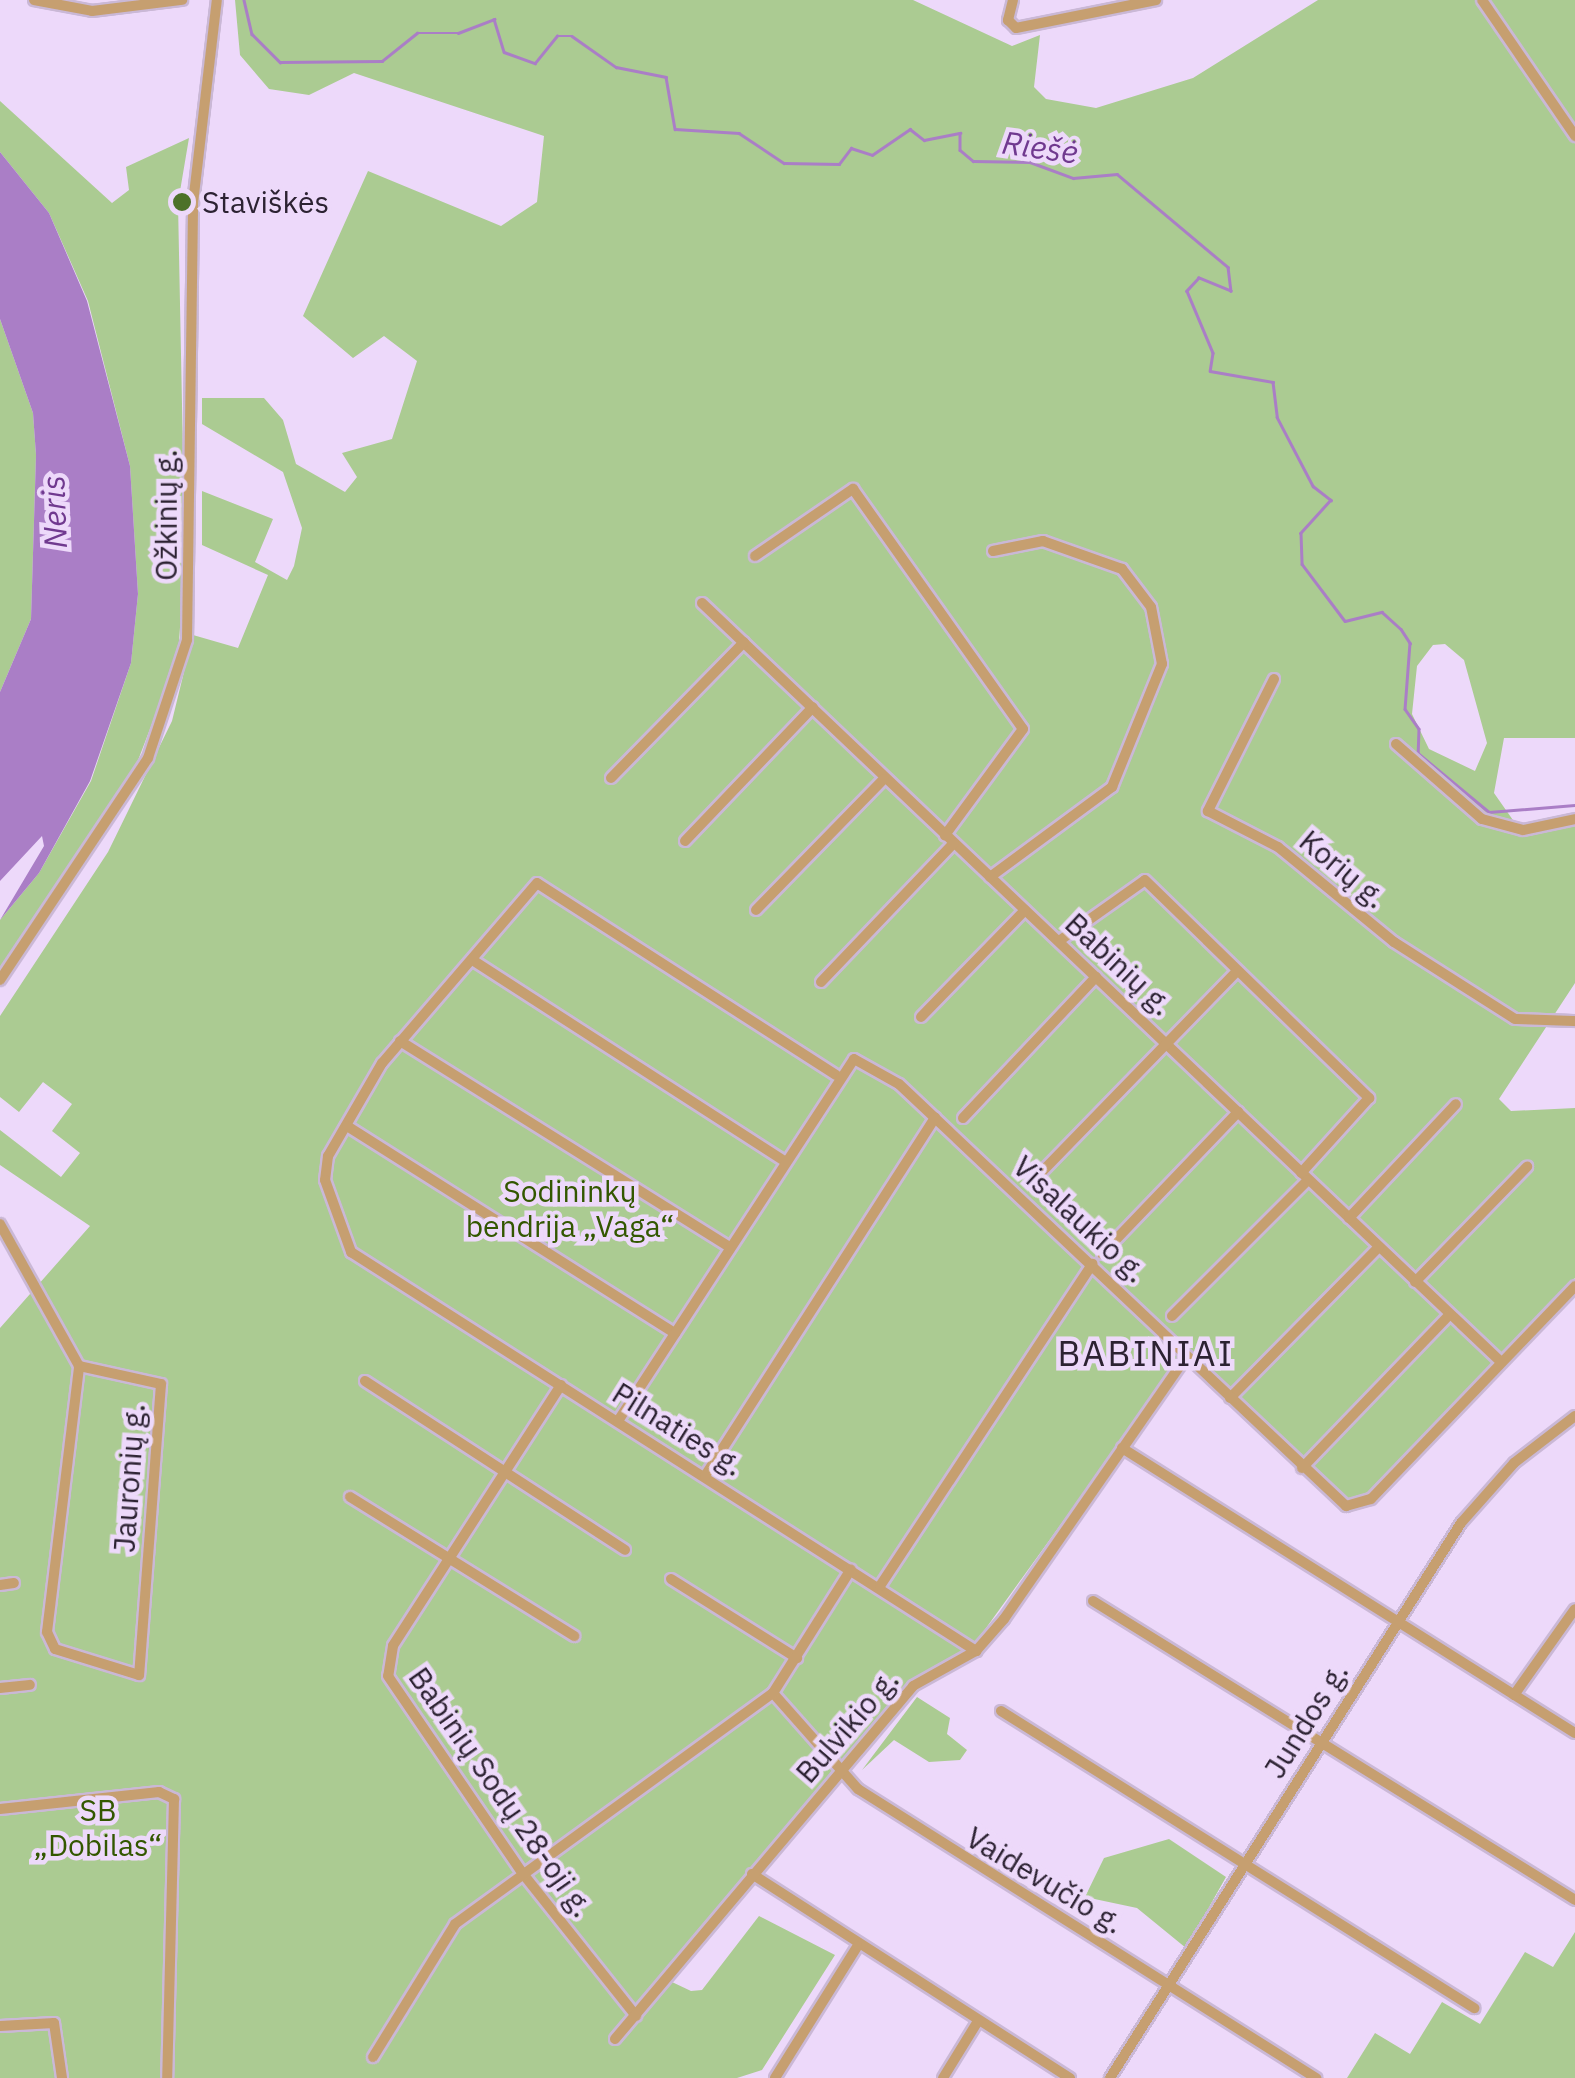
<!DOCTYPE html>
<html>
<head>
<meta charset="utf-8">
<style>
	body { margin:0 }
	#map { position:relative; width:1575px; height:2078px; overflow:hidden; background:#edd9fa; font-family:"IBM Plex Sans",sans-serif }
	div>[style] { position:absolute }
	.green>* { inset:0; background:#abcb92 }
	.water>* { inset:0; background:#aa7ec6 }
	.stream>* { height:2.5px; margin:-1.25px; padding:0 1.25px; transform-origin:1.25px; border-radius:1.25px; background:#aa7ec6 }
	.roads { filter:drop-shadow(2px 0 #cab8d6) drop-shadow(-2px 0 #cab8d6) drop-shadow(0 2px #cab8d6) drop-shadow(0 -2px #cab8d6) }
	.minor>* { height:10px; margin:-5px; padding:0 5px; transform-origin:5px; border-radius:5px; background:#c69f70 }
	.dots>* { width:28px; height:28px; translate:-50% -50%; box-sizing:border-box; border:5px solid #edd9fa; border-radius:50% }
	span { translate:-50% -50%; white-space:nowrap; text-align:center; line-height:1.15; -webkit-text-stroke:9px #edd9fa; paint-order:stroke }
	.poi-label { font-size:30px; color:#2c2232 }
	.left { translate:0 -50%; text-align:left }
	.street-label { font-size:30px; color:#2c2232 }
	.park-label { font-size:30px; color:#335700 }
	.water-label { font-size:32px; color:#70398f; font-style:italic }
	.quarter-label { font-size:35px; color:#2c2232; letter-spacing:2.5px }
</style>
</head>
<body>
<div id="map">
	<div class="green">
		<i style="clip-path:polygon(evenodd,235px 0,913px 0,1012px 46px,1040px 35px,1034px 87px,1046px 99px,1096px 108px,1193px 78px,1318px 0,1575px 0,1575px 738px,1504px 738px,1494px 793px,1522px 833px,1575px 825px,1575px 983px,1499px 1099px,1511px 1111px,1575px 1108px,1575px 1278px,1360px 1500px,1345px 1501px,1186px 1351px,968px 1653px,907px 1685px,696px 1932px,672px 1982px,691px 1991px,702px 1990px,759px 1916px,835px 1955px,762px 2070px,737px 2078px,0 2078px,0 1328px,90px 1226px,0 1165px,0 1130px,61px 1177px,80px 1153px,52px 1131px,72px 1104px,43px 1082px,19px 1112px,0 1097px,0 1016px,108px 852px,172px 721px,193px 635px,238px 648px,268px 575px,202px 545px,202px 491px,273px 519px,255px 562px,287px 580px,294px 566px,302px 528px,283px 472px,202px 424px,202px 398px,264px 398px,283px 420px,296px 464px,345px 492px,357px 477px,342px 453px,392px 439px,417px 361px,384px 336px,353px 358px,303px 316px,368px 171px,501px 226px,537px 202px,544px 136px,354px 73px,309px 95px,269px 89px,240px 55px,235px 0,1445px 644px,1464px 660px,1487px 743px,1475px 771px,1429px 749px,1412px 714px,1417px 666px,1433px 645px,1445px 644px)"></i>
		<i style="clip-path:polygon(0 101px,112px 203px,129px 190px,126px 167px,189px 138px,178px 203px,185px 556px,178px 656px,132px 776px,0 971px,0 920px,39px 873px,91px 781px,131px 663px,138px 594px,130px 466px,88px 301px,49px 213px,0 152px)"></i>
		<i style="clip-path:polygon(0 319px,33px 413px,36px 455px,31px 619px,0 692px)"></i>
		<i style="clip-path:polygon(917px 1697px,950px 1718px,947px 1734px,967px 1750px,960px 1760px,929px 1762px,894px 1740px,862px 1770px)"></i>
		<i style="clip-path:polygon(1169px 1839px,1226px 1877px,1186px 1948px,1137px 1908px,1085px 1897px,1104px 1858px)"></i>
		<i style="clip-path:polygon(1575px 1932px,1575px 2078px,1347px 2078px,1375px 2033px,1410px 2054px,1442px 2002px,1480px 2024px,1525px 1952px,1553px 1967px)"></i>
	</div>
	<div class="water">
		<i style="clip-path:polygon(0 152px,49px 213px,87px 301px,130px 466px,138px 594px,131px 663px,90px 781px,39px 873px,0 920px,44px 846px,42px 836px,0 881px,0 692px,31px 619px,36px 455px,33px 413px,0 319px)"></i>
	</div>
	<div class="stream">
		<i style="left:244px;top:0;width:35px;rotate:77deg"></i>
		<i style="left:252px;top:34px;width:40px;rotate:45deg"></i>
		<i style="left:280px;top:62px;width:102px;rotate:-0.6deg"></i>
		<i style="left:382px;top:61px;width:45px;rotate:-38.7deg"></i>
		<i style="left:417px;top:33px;width:41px"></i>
		<i style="left:458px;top:33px;width:39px;rotate:-21deg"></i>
		<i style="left:494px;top:19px;width:34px;rotate:73deg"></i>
		<i style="left:504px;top:52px;width:33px;rotate:20deg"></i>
		<i style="left:535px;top:63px;width:35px;rotate:-51deg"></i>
		<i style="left:557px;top:36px;width:15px"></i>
		<i style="left:572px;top:36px;width:54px;rotate:35.2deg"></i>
		<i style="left:616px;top:67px;width:51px;rotate:11.3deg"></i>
		<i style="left:666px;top:77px;width:53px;rotate:80.2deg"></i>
		<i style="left:675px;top:129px;width:64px;rotate:3.6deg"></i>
		<i style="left:739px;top:133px;width:54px;rotate:33.7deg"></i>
		<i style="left:784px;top:163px;width:55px;rotate:1deg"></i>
		<i style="left:839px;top:164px;width:20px;rotate:-53deg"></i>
		<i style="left:851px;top:148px;width:22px;rotate:18deg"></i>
		<i style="left:872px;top:155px;width:46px;rotate:-34.4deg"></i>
		<i style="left:910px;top:129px;width:18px;rotate:38deg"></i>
		<i style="left:924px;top:140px;width:37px;rotate:-11deg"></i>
		<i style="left:960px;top:133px;width:17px;rotate:90deg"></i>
		<i style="left:960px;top:150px;width:17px;rotate:40deg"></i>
		<i style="left:973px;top:161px;width:57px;rotate:1deg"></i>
		<i style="left:1030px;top:162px;width:46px;rotate:20.4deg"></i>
		<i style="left:1073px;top:178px;width:44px;rotate:-5.2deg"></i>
		<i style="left:1117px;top:174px;width:145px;rotate:40deg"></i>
		<i style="left:1228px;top:267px;width:24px;rotate:83deg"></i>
		<i style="left:1231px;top:291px;width:35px;rotate:-158deg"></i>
		<i style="left:1199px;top:278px;width:18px;rotate:133deg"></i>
		<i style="left:1187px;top:291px;width:67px;rotate:67.2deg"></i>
		<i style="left:1213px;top:353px;width:18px;rotate:99deg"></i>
		<i style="left:1210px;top:371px;width:64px;rotate:9.9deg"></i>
		<i style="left:1273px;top:382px;width:35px;rotate:83deg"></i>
		<i style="left:1277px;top:417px;width:78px;rotate:62.4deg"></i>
		<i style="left:1313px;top:486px;width:23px;rotate:38deg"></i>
		<i style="left:1331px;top:500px;width:45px;rotate:132.3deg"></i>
		<i style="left:1301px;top:533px;width:31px;rotate:88deg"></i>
		<i style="left:1302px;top:564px;width:71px;rotate:53deg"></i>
		<i style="left:1345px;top:621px;width:38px;rotate:-14deg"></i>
		<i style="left:1382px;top:612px;width:25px;rotate:42deg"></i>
		<i style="left:1401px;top:629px;width:17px;rotate:57deg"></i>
		<i style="left:1410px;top:643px;width:66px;rotate:94.3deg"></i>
		<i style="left:1405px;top:709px;width:24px;rotate:55deg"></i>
		<i style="left:1419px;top:729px;width:24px;rotate:92deg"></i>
		<i style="left:1418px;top:753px;width:92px;rotate:39.7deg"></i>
		<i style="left:1489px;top:812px;width:86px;rotate:-4.7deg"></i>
	</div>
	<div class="roads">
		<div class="minor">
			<i style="left:34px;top:0;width:59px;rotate:10.7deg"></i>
			<i style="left:92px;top:11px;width:91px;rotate:-7deg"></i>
			<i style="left:1013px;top:0;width:21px;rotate:104deg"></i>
			<i style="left:1008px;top:20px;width:11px;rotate:45deg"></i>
			<i style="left:1016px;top:28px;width:143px;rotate:-11.3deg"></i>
			<i style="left:1482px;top:0;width:165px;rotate:55.6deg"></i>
			<i style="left:755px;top:556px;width:119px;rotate:-34.4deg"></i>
			<i style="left:853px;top:489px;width:294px;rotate:54.7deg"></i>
			<i style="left:1023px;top:729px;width:132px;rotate:126.3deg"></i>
			<i style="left:702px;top:603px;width:1102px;rotate:43.53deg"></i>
			<i style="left:1274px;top:679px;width:148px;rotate:116.6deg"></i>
			<i style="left:1208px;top:811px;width:79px;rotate:27.2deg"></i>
			<i style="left:1278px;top:847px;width:150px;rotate:39.3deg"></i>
			<i style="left:1394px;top:942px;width:143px;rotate:32.5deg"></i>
			<i style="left:1515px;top:1019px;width:60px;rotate:1.9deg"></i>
			<i style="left:1396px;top:744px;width:114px;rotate:41.1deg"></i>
			<i style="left:1482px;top:819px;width:42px;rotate:15deg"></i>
			<i style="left:1523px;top:830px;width:53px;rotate:-11.9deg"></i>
			<i style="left:611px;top:778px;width:190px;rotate:-45.6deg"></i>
			<i style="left:685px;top:841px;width:185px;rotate:-46.3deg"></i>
			<i style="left:990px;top:877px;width:152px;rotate:-36.4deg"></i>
			<i style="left:1112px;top:787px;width:133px;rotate:-67.9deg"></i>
			<i style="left:1162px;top:664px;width:58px;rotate:-100.9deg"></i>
			<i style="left:1151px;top:607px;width:48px;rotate:-127.3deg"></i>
			<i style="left:1122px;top:569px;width:84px;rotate:-160.5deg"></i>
			<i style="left:1043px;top:541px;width:51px;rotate:168.7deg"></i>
			<i style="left:756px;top:910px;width:183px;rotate:-45.7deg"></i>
			<i style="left:1059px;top:941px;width:105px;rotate:-35.3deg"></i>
			<i style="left:1145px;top:880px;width:313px;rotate:44.2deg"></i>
			<i style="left:1369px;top:1098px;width:101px;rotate:132.2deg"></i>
			<i style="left:474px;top:961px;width:369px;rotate:32.8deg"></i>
			<i style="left:0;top:980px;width:267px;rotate:-56.3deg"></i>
			<i style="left:148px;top:758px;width:124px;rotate:-71.7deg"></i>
			<i style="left:187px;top:640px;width:437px;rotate:-89.2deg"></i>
			<i style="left:193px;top:203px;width:204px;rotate:-83.3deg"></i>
			<i style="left:821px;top:982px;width:192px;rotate:-46.3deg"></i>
			<i style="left:921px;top:1017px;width:149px;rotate:-45.8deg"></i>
			<i style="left:400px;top:1041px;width:389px;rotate:32deg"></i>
			<i style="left:836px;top:1075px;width:355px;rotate:-147.3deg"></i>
			<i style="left:537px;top:883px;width:238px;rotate:130.7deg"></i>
			<i style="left:382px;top:1063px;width:108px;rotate:120.1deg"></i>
			<i style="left:328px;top:1156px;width:24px;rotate:97deg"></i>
			<i style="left:325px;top:1180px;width:77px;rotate:70.1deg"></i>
			<i style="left:351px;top:1252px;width:742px;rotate:32.55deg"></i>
			<i style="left:963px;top:1118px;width:194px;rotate:-46.7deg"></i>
			<i style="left:347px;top:1126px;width:388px;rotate:32.3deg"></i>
			<i style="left:1031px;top:1183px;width:296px;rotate:-45.8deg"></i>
			<i style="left:1349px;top:1218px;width:156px;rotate:-46.8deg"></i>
			<i style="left:0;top:1224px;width:162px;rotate:60.9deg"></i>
			<i style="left:79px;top:1366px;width:84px;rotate:12.4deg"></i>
			<i style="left:161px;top:1384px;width:292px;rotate:94.3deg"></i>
			<i style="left:139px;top:1675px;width:88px;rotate:-162.8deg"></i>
			<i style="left:55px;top:1649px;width:19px;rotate:-115deg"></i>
			<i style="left:47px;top:1632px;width:268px;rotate:-83.1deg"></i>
			<i style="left:1102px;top:1254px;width:197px;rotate:-46.2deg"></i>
			<i style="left:1415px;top:1282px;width:161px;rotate:-45.8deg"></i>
			<i style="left:1172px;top:1316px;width:192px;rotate:-45deg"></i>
			<i style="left:365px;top:1381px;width:310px;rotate:33deg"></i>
			<i style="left:561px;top:1385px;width:310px;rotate:122.8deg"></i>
			<i style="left:393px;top:1646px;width:30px;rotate:99deg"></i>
			<i style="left:388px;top:1676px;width:241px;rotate:55.7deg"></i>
			<i style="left:524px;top:1875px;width:180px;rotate:51.5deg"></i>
			<i style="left:1230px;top:1398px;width:212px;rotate:-45.4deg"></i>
			<i style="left:618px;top:1421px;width:432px;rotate:-56.9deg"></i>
			<i style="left:854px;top:1059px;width:51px;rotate:29.1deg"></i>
			<i style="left:899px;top:1084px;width:615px;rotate:43.35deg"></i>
			<i style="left:1346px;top:1506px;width:26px;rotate:-16deg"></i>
			<i style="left:1371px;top:1499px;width:295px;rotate:-46.2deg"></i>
			<i style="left:1122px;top:1448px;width:535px;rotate:32.18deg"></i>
			<i style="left:1302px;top:1468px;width:212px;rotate:-46.1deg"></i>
			<i style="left:705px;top:1476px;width:426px;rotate:-57.3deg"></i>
			<i style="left:350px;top:1497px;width:264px;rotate:31.8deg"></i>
			<i style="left:671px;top:1579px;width:149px;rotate:32.1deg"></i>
			<i style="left:0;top:1585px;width:14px;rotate:-8deg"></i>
			<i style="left:880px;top:1586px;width:386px;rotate:-56.6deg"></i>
			<i style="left:1093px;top:1601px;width:567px;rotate:31.81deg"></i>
			<i style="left:0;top:1688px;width:30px;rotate:-6deg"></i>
			<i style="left:773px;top:1693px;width:128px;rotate:48.5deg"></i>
			<i style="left:858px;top:1789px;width:542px;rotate:32.25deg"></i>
			<i style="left:1514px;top:1695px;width:105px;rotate:-54.7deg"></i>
			<i style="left:1001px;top:1711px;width:559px;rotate:32.12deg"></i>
			<i style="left:0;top:1809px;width:160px;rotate:-6.1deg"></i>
			<i style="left:159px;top:1792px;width:17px;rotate:25deg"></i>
			<i style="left:174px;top:1799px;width:279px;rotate:91.4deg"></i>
			<i style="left:752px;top:1874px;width:378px;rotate:32.7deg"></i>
			<i style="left:0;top:2026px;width:54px;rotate:-3.2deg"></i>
			<i style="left:54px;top:2023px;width:56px;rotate:81.7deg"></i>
			<i style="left:615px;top:2039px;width:462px;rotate:-49.8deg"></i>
			<i style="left:913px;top:1686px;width:72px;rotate:-29.1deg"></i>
			<i style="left:976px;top:1651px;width:43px;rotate:-48.8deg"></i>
			<i style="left:1004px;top:1619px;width:320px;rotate:-55.2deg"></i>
			<i style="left:373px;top:2057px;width:156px;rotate:-58.3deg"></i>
			<i style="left:455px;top:1924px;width:393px;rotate:-36deg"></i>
			<i style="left:773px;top:1693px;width:146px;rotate:-57.8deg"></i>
			<i style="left:775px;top:2078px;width:155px;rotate:-58deg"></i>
			<i style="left:943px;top:2078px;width:67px;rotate:-58.4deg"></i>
			<i style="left:1110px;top:2078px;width:657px;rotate:-57.69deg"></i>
			<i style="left:1461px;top:1523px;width:80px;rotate:-48.5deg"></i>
			<i style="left:1514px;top:1463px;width:77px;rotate:-37.6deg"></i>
		</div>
	</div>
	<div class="dots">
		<i style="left:182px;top:202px;background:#4d7129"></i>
	</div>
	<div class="poi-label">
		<span class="left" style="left:202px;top:202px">Staviškės</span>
	</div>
	<div class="street-label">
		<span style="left:166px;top:515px;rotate:-90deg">Ožkinių g.</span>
		<span style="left:1343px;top:869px;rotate:40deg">Korių g.</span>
		<span style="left:1119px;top:964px;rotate:43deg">Babinių g.</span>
		<span style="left:1080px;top:1219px;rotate:43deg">Visalaukio g.</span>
		<span style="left:678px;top:1429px;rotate:32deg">Pilnaties g.</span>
		<span style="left:129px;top:1478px;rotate:-86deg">Jauronių g.</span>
		<span style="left:1306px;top:1720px;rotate:-58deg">Jundos g.</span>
		<span style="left:847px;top:1726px;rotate:-49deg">Bulvikio g.</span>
		<span style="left:501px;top:1792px;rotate:55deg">Babinių Sodų 28-oji g.</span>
		<span style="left:1045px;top:1880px;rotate:31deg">Vaidevučio g.</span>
	</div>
	<div class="park-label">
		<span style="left:570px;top:1208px">Sodininkų<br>bendrija „Vaga“</span>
		<span style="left:98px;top:1827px">SB<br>„Dobilas“</span>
	</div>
	<div class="water-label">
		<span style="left:1040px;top:147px;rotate:8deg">Riešė</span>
		<span style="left:54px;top:512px;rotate:-92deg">Neris</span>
	</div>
	<div class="quarter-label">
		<span style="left:1146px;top:1353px">BABINIAI</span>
	</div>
</div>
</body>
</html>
